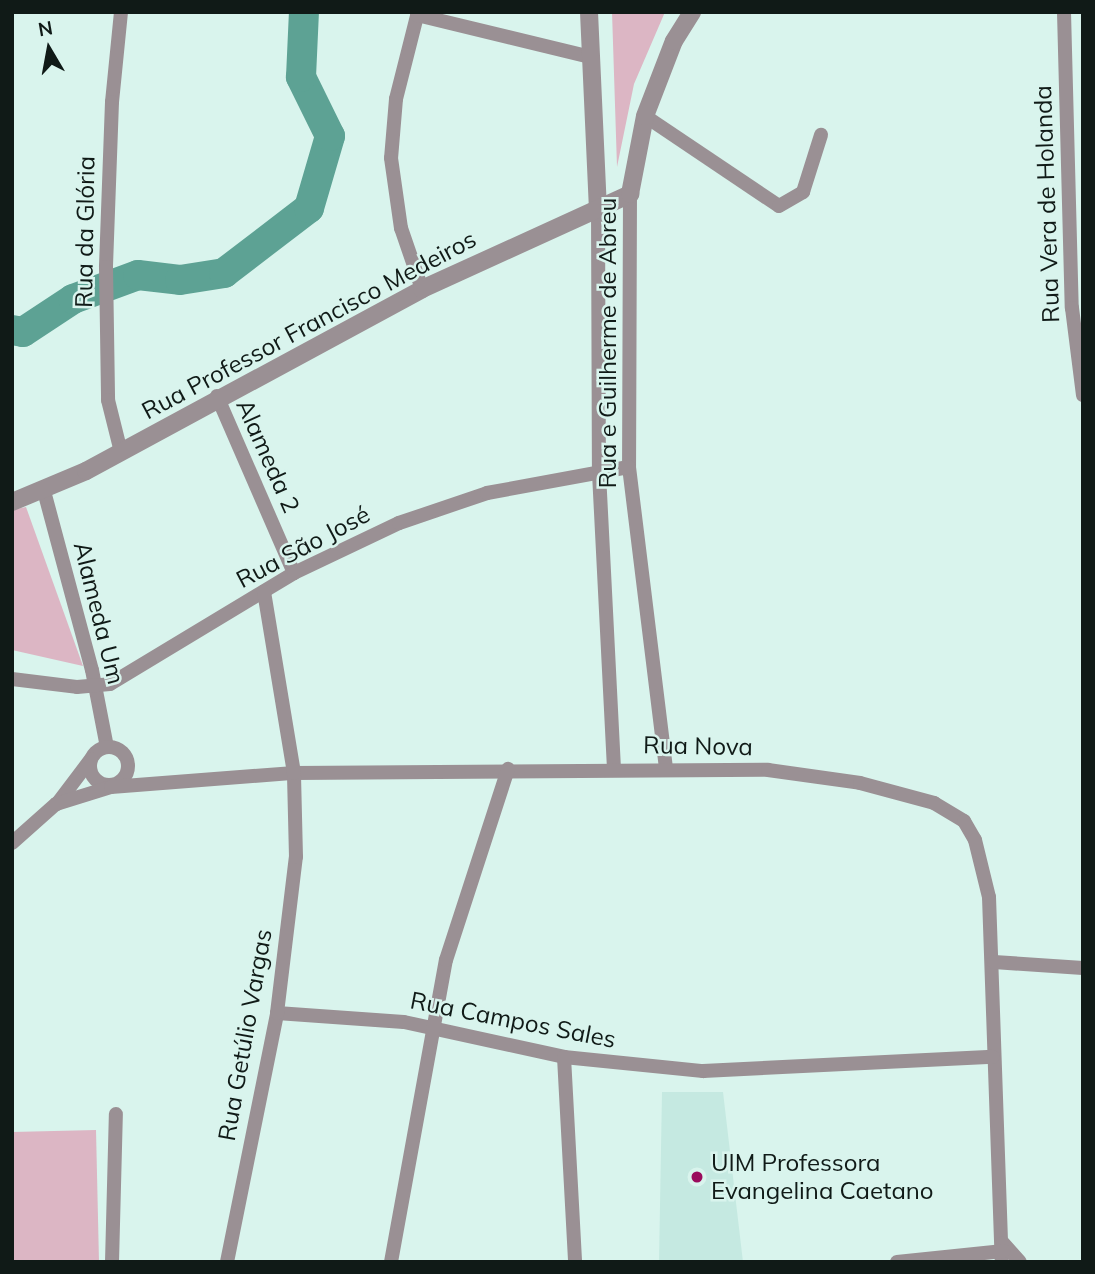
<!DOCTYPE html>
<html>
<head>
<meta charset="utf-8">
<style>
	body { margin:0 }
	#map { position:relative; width:1095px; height:1274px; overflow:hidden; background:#d9f4ed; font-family:Mulish,sans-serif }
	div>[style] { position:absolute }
	.built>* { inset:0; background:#c5e9e1 }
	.green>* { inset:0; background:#dcb6c4 }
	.river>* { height:30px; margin:-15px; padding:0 15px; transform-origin:15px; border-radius:15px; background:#5da294 }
	.minor>* { height:14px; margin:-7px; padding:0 7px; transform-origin:7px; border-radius:7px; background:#9a9094 }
	.minor>.ring { margin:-7px; padding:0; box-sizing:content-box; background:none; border:14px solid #9a9094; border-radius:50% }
	.tertiary>* { height:18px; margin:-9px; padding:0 9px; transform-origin:9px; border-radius:9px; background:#9a9094 }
	.dots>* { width:19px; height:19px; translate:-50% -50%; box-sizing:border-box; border:4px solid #d9f4ed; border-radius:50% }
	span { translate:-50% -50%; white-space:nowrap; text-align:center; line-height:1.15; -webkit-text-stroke:5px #d9f4ed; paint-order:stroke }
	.street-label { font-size:24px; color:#101a17 }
	.poi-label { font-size:24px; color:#101a17 }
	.left { translate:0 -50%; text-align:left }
	.frame { position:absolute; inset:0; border:14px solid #101a17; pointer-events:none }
	.north { position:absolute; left:14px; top:14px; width:70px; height:70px; -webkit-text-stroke:5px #d9f4ed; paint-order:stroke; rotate:350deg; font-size:19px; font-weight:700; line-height:28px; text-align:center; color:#101a17 }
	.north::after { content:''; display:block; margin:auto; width:24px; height:32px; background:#101a17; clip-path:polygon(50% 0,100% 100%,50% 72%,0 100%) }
</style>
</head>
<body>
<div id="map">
	<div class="built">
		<i style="clip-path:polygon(662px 1092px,723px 1092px,743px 1262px,659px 1262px)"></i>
	</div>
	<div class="green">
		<i style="clip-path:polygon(612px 12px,665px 12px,634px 84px,617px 167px)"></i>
		<i style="clip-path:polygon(26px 507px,83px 666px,12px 650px,12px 510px)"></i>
		<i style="clip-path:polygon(96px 1130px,99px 1262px,12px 1262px,12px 1132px)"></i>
	</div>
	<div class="river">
		<i style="left:12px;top:330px;width:11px;rotate:10deg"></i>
		<i style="left:23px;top:332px;width:60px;rotate:-33.4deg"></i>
		<i style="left:73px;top:299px;width:69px;rotate:-20.3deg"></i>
		<i style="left:138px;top:275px;width:42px;rotate:6.8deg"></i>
		<i style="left:180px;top:280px;width:45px;rotate:-9deg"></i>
		<i style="left:224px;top:273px;width:107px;rotate:-37.4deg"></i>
		<i style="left:309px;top:208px;width:75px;rotate:-73.7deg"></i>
		<i style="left:330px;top:136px;width:66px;rotate:-116.2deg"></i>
		<i style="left:301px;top:77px;width:65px;rotate:-87.4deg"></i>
	</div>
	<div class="minor">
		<i style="left:121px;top:12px;width:90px;rotate:95.7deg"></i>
		<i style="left:112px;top:102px;width:165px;rotate:92.1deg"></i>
		<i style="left:106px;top:267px;width:133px;rotate:89.1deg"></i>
		<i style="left:108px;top:400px;width:54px;rotate:76deg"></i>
		<i style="left:418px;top:12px;width:90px;rotate:104.2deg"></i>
		<i style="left:396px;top:99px;width:59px;rotate:94.8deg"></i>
		<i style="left:391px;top:158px;width:71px;rotate:81.9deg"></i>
		<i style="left:401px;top:228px;width:65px;rotate:71deg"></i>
		<i style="left:1064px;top:12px;width:296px;rotate:88.5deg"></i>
		<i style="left:1072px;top:308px;width:88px;rotate:82.8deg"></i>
		<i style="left:417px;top:15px;width:178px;rotate:13.6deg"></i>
		<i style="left:645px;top:116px;width:161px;rotate:33.9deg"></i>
		<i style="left:779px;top:206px;width:28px;rotate:-30deg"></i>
		<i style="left:803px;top:192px;width:60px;rotate:-72.5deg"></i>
		<i style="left:630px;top:194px;width:273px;rotate:90.2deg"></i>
		<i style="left:629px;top:467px;width:302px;rotate:83deg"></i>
		<i style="left:598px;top:207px;width:266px;rotate:89.8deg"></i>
		<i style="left:599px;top:473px;width:295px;rotate:87.1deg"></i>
		<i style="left:217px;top:396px;width:193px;rotate:66.5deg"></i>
		<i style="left:44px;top:491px;width:185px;rotate:75deg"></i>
		<i style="left:92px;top:670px;width:78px;rotate:79deg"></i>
		<i style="left:12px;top:679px;width:65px;rotate:7deg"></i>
		<i style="left:77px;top:687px;width:33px;rotate:-5deg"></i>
		<i style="left:110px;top:684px;width:215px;rotate:-31.1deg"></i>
		<i style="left:294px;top:573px;width:116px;rotate:-25.5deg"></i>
		<i style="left:399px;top:523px;width:93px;rotate:-18.8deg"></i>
		<i style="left:487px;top:493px;width:144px;rotate:-10.4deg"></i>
		<i class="ring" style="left:90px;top:747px;width:24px;height:24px"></i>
		<i style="left:57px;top:804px;width:56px;rotate:-52.9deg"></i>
		<i style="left:12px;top:843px;width:59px;rotate:-41.6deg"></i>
		<i style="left:56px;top:804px;width:58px;rotate:-17.2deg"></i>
		<i style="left:111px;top:787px;width:184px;rotate:-4.4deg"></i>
		<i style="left:294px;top:773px;width:474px;rotate:-0.4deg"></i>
		<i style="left:768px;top:770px;width:93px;rotate:8deg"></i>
		<i style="left:860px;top:783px;width:77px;rotate:15.1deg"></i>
		<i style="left:934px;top:803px;width:35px;rotate:31deg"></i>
		<i style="left:964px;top:821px;width:22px;rotate:60deg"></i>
		<i style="left:975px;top:840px;width:59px;rotate:76.2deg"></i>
		<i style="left:989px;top:897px;width:365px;rotate:88deg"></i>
		<i style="left:994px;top:962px;width:89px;rotate:3.9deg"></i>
		<i style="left:277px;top:1013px;width:127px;rotate:4.1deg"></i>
		<i style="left:404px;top:1022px;width:164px;rotate:12.3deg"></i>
		<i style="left:564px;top:1057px;width:140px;rotate:5.8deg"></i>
		<i style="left:703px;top:1071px;width:290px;rotate:-2.8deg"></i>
		<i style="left:564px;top:1057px;width:205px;rotate:86.9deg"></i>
		<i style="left:1003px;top:1243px;width:25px;rotate:48deg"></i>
		<i style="left:112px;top:1262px;width:148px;rotate:-88.5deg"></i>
		<i style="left:227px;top:1262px;width:254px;rotate:-78.6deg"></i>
		<i style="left:277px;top:1013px;width:157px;rotate:-83.1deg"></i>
		<i style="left:296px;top:857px;width:84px;rotate:-91.4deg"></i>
		<i style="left:294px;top:773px;width:184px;rotate:-99.4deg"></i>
		<i style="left:391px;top:1262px;width:307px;rotate:-79.7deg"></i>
		<i style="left:446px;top:960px;width:201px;rotate:-72deg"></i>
		<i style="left:897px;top:1262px;width:107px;rotate:-5.9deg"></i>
	</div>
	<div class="tertiary">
		<i style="left:589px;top:12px;width:195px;rotate:87.4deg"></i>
		<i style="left:12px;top:502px;width:80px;rotate:-22.7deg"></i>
		<i style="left:86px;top:471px;width:382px;rotate:-28.4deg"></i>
		<i style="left:422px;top:289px;width:229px;rotate:-24.5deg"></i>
		<i style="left:630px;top:194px;width:79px;rotate:-79.1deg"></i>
		<i style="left:645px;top:116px;width:80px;rotate:-68.9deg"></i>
		<i style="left:674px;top:41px;width:34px;rotate:-58deg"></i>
	</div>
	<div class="dots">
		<i style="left:697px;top:1177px;background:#9a0c5d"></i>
	</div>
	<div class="street-label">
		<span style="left:1047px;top:204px;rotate:-92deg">Rua Vera de Holanda</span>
		<span style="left:85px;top:232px;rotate:-89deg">Rua da Glória</span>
		<span style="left:309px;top:325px;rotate:-28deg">Rua Professor Francisco Medeiros</span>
		<span style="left:608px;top:343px;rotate:-90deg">Rua e Guilherme de Abreu</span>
		<span style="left:268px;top:456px;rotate:66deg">Alameda 2</span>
		<span style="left:303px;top:547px;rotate:-28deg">Rua São José</span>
		<span style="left:99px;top:613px;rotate:76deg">Alameda Um</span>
		<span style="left:698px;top:746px;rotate:1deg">Rua Nova</span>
		<span style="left:513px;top:1020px;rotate:11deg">Rua Campos Sales</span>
		<span style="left:245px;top:1035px;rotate:-80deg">Rua Getúlio Vargas</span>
	</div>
	<div class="poi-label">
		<span class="left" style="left:711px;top:1177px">UIM Professora<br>Evangelina Caetano</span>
	</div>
	<div class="frame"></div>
	<div class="north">N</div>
</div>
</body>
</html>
